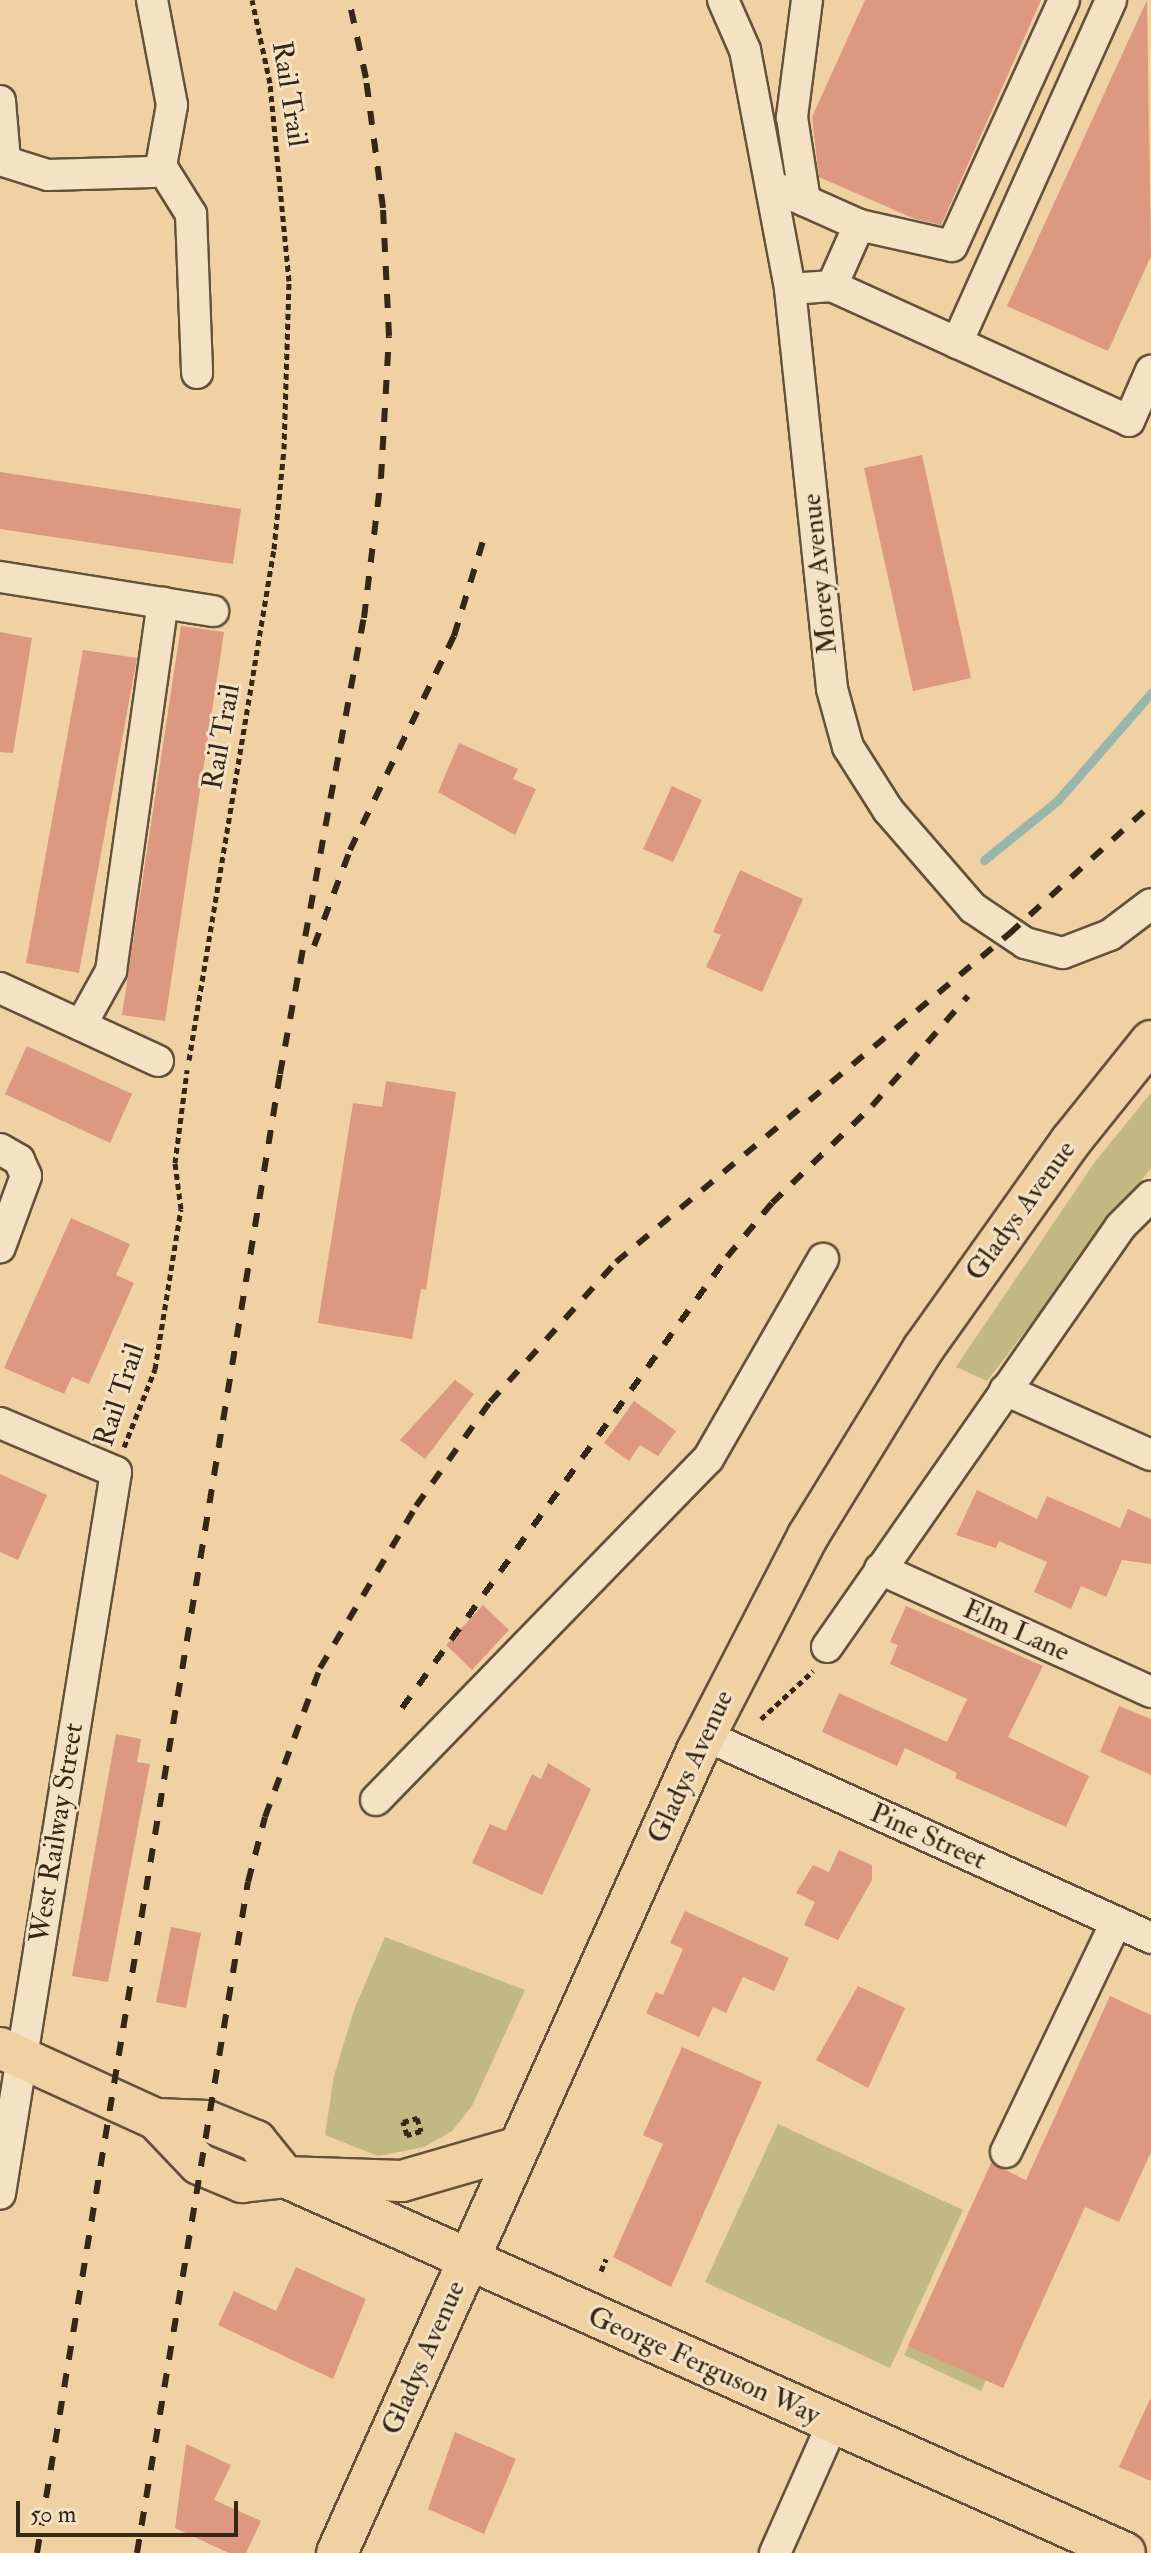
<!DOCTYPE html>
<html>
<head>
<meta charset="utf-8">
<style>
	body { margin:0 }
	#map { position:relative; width:1151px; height:2553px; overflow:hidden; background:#efd1a4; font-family:"IM FELL Double Pica",serif }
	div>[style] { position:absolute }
	.green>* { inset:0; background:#c1b981 }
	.stream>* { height:9px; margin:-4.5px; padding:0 4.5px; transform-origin:4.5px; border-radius:4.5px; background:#9ab6ac }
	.building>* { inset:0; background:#dc9880 }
	.path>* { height:5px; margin-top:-2.5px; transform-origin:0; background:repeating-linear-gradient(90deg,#362616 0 6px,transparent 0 10px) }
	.roads { filter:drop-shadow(2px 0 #64513a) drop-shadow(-2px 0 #64513a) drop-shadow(0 2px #64513a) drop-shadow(0 -2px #64513a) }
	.minor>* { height:30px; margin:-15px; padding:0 15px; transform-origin:15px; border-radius:15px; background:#f5e1c4 }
	.major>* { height:40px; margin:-20px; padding:0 20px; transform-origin:20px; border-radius:20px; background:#efd1a4 }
	.rail>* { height:6px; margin-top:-3px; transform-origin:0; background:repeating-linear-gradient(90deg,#362616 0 14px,transparent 0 28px) }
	span { translate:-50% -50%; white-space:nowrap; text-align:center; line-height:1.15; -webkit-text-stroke:6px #f5e1c4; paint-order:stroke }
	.street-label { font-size:28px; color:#362616 }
	.scale { position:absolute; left:16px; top:2501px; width:222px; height:36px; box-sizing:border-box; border:4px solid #362616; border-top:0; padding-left:10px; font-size:24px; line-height:28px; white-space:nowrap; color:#362616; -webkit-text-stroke:6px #f5e1c4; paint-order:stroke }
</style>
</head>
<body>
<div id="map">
	<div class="green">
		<i style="clip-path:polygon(1151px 1093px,1151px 1168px,987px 1381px,956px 1367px,1094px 1163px)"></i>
		<i style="clip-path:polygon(385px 1937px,525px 1990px,472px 2106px,452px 2131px,424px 2147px,378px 2156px,325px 2135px,334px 2076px,354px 2010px)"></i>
		<i style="clip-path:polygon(778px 2124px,963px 2210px,890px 2368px,705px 2282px)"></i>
		<i style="clip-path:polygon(923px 2314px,1000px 2351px,981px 2391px,904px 2355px)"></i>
	</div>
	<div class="stream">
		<i style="left:984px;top:860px;width:95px;rotate:-39deg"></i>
		<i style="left:1058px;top:800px;width:142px;rotate:-49deg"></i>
	</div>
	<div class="building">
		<i style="clip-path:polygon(865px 0,1041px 0,941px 225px,915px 219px,819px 177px,812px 117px)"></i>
		<i style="clip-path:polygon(1147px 0,1151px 256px,1108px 351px,1007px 306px)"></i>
		<i style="clip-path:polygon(922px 455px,971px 678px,913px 691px,864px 468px)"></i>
		<i style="clip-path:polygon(0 472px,241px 509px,233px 564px,0 529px)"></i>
		<i style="clip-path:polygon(181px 626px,224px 632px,165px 1021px,122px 1015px)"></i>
		<i style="clip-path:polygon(0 632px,32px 638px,13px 753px,0 752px)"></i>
		<i style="clip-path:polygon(83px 650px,137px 658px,79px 973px,26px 963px)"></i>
		<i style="clip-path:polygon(459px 743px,518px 769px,513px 779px,536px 789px,515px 835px,438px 792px)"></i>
		<i style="clip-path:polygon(672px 786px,702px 800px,673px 862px,643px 849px)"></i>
		<i style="clip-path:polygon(740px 870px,803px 899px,762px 992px,706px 967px,721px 935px,713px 932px)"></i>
		<i style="clip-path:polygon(27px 1046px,132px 1094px,110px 1143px,5px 1094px)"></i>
		<i style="clip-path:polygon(386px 1081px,456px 1092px,426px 1290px,421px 1289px,412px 1339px,318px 1323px,353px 1103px,382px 1107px)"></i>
		<i style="clip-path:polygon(71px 1218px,130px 1244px,116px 1275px,134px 1283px,89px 1384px,72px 1377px,64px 1394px,4px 1368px)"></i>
		<i style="clip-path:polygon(455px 1380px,474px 1394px,425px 1459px,400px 1440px)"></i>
		<i style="clip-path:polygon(634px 1401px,676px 1431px,658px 1456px,640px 1445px,629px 1461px,604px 1443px)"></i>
		<i style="clip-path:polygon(0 1474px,47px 1495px,18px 1560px,0 1552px)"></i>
		<i style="clip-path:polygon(977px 1490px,1037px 1519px,1047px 1496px,1120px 1528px,1128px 1509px,1151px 1519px,1151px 1564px,1122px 1560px,1106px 1597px,1081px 1586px,1071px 1609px,1034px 1592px,1047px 1562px,999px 1541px,996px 1548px,956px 1535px)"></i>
		<i style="clip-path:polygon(483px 1605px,509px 1630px,472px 1670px,446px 1645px)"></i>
		<i style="clip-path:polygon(906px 1606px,1043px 1666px,1008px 1737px,1089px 1776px,1066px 1827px,955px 1778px,957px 1773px,905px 1748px,897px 1766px,822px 1732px,839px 1693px,947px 1742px,967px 1699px,890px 1664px,898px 1645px,890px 1642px)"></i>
		<i style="clip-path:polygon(1119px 1706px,1151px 1719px,1151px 1775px,1100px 1752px)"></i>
		<i style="clip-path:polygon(116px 1734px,141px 1739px,137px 1762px,150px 1764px,108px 1982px,72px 1976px)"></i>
		<i style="clip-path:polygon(548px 1763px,591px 1789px,542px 1895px,472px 1863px,490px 1824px,506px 1831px,532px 1774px,541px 1779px)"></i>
		<i style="clip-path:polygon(839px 1850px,872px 1865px,872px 1880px,838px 1940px,804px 1925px,815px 1902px,796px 1893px,813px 1865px,829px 1872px)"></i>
		<i style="clip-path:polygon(685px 1911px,789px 1958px,774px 1991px,743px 1977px,726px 2013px,713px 2007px,699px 2037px,646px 2013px,656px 1992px,663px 1995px,683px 1949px,670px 1943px)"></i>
		<i style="clip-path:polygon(171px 1927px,201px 1933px,186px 2008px,156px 2002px)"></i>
		<i style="clip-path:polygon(858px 1986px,905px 2008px,868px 2088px,816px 2060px)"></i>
		<i style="clip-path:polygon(1110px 1996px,1151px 2015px,1151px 2152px,1119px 2222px,1085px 2207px,1003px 2388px,908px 2346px,991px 2163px,1026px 2180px)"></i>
		<i style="clip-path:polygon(682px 2047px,762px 2082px,671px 2287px,613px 2257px,663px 2144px,643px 2135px)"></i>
		<i style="clip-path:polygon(296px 2267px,366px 2299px,333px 2379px,218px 2325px,234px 2291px,276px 2311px)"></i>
		<i style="clip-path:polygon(1151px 2397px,1151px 2481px,1119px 2467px)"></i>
		<i style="clip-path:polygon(455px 2432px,516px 2459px,484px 2534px,428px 2509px)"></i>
		<i style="clip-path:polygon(186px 2444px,231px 2465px,214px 2500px,261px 2521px,246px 2553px,229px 2553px,175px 2528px)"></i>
	</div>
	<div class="path">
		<i style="left:189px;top:1060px;width:518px;rotate:-80.56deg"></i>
		<i style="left:274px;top:549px;width:100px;rotate:-84.3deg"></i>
		<i style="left:284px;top:449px;width:168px;rotate:-88.3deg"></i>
		<i style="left:289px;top:281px;width:199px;rotate:-95.5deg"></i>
		<i style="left:270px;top:83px;width:85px;rotate:-102.2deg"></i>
		<i style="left:124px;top:1447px;width:84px;rotate:-68.3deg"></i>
		<i style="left:155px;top:1369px;width:162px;rotate:-80.8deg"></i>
		<i style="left:181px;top:1209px;width:46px;rotate:-97.4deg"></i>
		<i style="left:175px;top:1163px;width:94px;rotate:-82.6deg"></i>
		<i style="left:761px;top:1719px;width:71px;rotate:-42.7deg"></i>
		<i style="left:417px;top:2118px;width:14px;rotate:73deg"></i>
		<i style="left:421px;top:2131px;width:15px;rotate:164deg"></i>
		<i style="left:407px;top:2135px;width:14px;rotate:-107deg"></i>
		<i style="left:403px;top:2122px;width:15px;rotate:-16deg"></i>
		<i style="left:601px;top:2271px;width:13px;rotate:-67deg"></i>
	</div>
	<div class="roads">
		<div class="minor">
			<i style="left:723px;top:0;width:55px;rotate:66.3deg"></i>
			<i style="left:745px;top:50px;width:243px;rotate:79.3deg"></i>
			<i style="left:790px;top:289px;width:402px;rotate:84deg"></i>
			<i style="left:832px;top:689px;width:60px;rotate:74.6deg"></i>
			<i style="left:848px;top:747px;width:75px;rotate:57.6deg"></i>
			<i style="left:888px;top:810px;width:130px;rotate:49.1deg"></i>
			<i style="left:973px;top:908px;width:63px;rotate:33.9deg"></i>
			<i style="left:1025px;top:943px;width:39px;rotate:15deg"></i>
			<i style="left:1063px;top:953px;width:50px;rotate:-21deg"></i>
			<i style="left:1110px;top:935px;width:51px;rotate:-37.1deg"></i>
			<i style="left:0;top:101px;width:59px;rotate:85.2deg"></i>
			<i style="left:0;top:160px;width:50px;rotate:17.4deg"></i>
			<i style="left:48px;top:175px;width:104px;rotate:-1.7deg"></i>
			<i style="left:152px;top:172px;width:11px;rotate:-34deg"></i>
			<i style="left:161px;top:166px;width:62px;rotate:-79.8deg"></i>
			<i style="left:172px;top:105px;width:107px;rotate:-100.8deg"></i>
			<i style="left:161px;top:166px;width:57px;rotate:58deg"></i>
			<i style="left:191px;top:214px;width:159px;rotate:87.8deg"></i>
			<i style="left:772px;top:186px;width:95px;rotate:24.1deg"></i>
			<i style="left:859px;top:225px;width:95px;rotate:12.7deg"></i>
			<i style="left:952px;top:246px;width:270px;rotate:-65.5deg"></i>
			<i style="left:805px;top:201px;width:85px;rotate:-98.8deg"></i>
			<i style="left:792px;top:117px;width:118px;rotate:-82.7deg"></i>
			<i style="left:832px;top:286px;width:67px;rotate:-66.1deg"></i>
			<i style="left:790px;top:289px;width:42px;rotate:-4.1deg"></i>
			<i style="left:832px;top:286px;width:326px;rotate:24.4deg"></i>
			<i style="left:1129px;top:421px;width:55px;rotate:-66.3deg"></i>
			<i style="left:957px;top:343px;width:376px;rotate:-65.8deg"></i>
			<i style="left:0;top:577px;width:216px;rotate:9.1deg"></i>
			<i style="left:0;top:988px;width:174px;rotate:24.8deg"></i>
			<i style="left:81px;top:1025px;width:62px;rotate:-60.9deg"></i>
			<i style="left:111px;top:971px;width:372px;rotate:-82deg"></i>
			<i style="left:0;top:1149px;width:22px;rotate:30deg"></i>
			<i style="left:19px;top:1160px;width:17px;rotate:66deg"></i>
			<i style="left:26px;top:1176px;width:76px;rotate:110.1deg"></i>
			<i style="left:1005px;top:1390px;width:160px;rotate:24deg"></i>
			<i style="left:0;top:1423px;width:126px;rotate:22.9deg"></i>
			<i style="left:116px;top:1472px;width:731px;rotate:99.13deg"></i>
			<i style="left:880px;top:1569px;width:298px;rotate:24.4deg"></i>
			<i style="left:827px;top:1647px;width:513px;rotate:-55.07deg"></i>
			<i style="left:1121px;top:1226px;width:42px;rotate:-45deg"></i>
			<i style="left:704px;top:1735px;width:491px;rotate:24.4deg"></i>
			<i style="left:376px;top:1800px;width:476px;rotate:-45.8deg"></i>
			<i style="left:708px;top:1459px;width:231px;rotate:-60.1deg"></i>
			<i style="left:1006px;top:2152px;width:255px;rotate:-64.4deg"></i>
			<i style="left:775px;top:2553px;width:142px;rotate:-66deg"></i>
		</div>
		<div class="major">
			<i style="left:0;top:2048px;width:171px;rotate:24.5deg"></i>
			<i style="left:156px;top:2119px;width:51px;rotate:2.2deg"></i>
			<i style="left:207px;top:2121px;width:53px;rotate:22.2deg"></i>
			<i style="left:256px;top:2141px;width:46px;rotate:51.1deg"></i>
			<i style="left:285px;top:2177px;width:920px;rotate:24.11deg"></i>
			<i style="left:156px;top:2119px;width:62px;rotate:46.3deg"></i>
			<i style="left:199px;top:2164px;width:47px;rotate:22.7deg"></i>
			<i style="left:242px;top:2182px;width:43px;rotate:-6.6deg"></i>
			<i style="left:285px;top:2177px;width:117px;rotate:2deg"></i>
			<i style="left:402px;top:2181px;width:122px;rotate:-16.2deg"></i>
			<i style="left:337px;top:2553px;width:879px;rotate:-65.83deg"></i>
			<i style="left:697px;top:1751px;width:242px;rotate:-62.7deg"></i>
			<i style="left:808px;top:1536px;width:220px;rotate:-58.4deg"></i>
			<i style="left:923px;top:1349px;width:255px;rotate:-54.6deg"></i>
			<i style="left:1071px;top:1141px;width:128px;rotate:-51.3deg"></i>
		</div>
	</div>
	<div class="rail">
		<i style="left:314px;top:946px;width:103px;rotate:-69.4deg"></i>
		<i style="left:350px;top:850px;width:238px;rotate:-64.1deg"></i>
		<i style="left:454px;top:636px;width:102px;rotate:-73deg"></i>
		<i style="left:402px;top:1708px;width:556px;rotate:-54.22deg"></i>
		<i style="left:727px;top:1257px;width:70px;rotate:-50.2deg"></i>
		<i style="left:772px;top:1203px;width:139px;rotate:-44.1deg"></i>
		<i style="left:872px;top:1106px;width:146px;rotate:-48.9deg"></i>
		<i style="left:37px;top:2553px;width:1499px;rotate:-80.67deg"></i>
		<i style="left:280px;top:1074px;width:464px;rotate:-79.6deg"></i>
		<i style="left:364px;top:618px;width:141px;rotate:-83.1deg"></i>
		<i style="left:381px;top:478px;width:142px;rotate:-86.8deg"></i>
		<i style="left:389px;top:336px;width:128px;rotate:-92.7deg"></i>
		<i style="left:383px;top:208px;width:131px;rotate:-97.5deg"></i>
		<i style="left:366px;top:78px;width:80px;rotate:-102.3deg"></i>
		<i style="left:137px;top:2553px;width:680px;rotate:-80.61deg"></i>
		<i style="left:248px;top:1882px;width:67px;rotate:-75.3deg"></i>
		<i style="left:265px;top:1817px;width:159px;rotate:-69.7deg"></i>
		<i style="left:320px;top:1668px;width:188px;rotate:-59.3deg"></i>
		<i style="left:416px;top:1506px;width:128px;rotate:-54.6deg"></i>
		<i style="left:490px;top:1402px;width:188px;rotate:-48deg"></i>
		<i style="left:616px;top:1262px;width:512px;rotate:-39.85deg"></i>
		<i style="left:1009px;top:934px;width:192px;rotate:-42.3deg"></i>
	</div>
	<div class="street-label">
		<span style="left:289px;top:94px;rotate:81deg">Rail Trail</span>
		<span style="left:820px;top:574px;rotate:-96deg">Morey Avenue</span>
		<span style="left:222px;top:737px;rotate:-80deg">Rail Trail</span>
		<span style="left:1021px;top:1211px;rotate:-54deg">Gladys Avenue</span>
		<span style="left:120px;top:1395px;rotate:-72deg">Rail Trail</span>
		<span style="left:1016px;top:1631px;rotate:24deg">Elm Lane</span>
		<span style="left:691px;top:1767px;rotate:-65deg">Gladys Avenue</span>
		<span style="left:57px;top:1833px;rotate:-81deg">West Railway Street</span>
		<span style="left:928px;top:1837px;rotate:24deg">Pine Street</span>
		<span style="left:424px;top:2358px;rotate:-66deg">Gladys Avenue</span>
		<span style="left:704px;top:2366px;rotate:24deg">George Ferguson Way</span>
	</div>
	<div class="scale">50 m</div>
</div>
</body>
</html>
